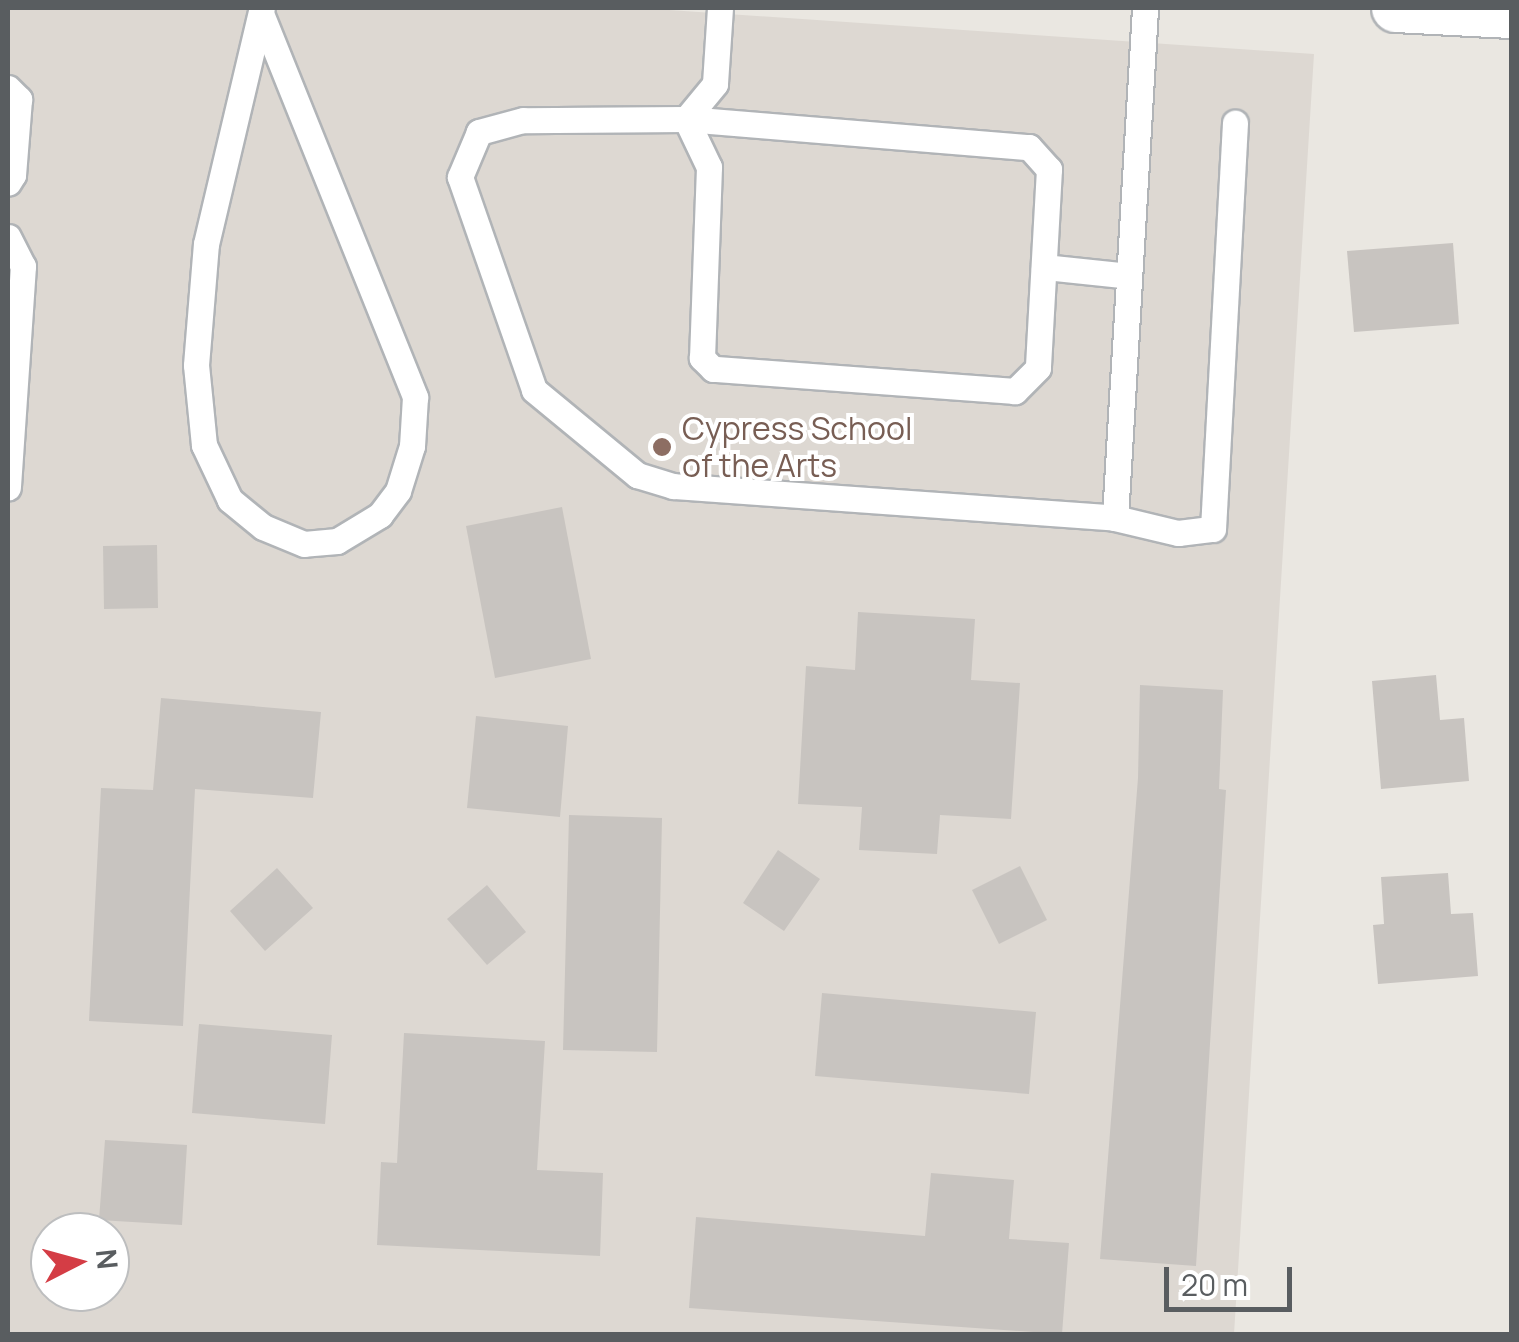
<!DOCTYPE html>
<html>
<head>
<meta charset="utf-8">
<style>
	body { margin:0 }
	#map { position:relative; width:1519px; height:1342px; overflow:hidden; background:#eae7e1; font-family:Manrope,sans-serif }
	div>[style] { position:absolute }
	.education>* { inset:0; background:#ddd8d2 }
	.building>* { inset:0; background:#c8c4c0 }
	.roads { filter:drop-shadow(2px 0 #b1b4b7) drop-shadow(-2px 0 #b1b4b7) drop-shadow(0 2px #b1b4b7) drop-shadow(0 -2px #b1b4b7) }
	.lane>* { height:25px; margin:-12.5px; padding:0 12.5px; transform-origin:12.5px; border-radius:12.5px; background:#fff }
	.street>* { height:48px; margin:-24px; padding:0 24px; transform-origin:24px; border-radius:24px; background:#fff }
	.dots>* { width:28px; height:28px; translate:-50% -50%; box-sizing:border-box; border:5px solid #fff; border-radius:50% }
	span { translate:-50% -50%; white-space:nowrap; text-align:center; line-height:1.15; -webkit-text-stroke:8px #fff; paint-order:stroke }
	.education-label { font-size:32px; color:#785e54 }
	.left { translate:0 -50%; text-align:left }
	.frame { position:absolute; inset:0; border:10px solid #595d60; pointer-events:none }
	.north { position:absolute; left:30px; top:1212px; width:100px; height:100px; box-sizing:border-box; background:#fff; border:2px solid #bdbebf; border-radius:50%; rotate:84deg; font-size:28px; font-weight:700; line-height:40px; text-align:center; color:#595d60 }
	.north::after { content:''; display:block; margin:auto; width:35px; height:45px; background:#d43d45; clip-path:polygon(50% 0,100% 100%,50% 72%,0 100%) }
	.scale { position:absolute; left:1164px; top:1267px; width:128px; height:45px; box-sizing:border-box; border:5px solid #595d60; border-top:0; padding-left:12px; font-size:30px; line-height:35px; white-space:nowrap; color:#595d60; -webkit-text-stroke:8px #fff; paint-order:stroke }
</style>
</head>
<body>
<div id="map">
	<div class="education">
		<i style="clip-path:polygon(evenodd,8px 8px,640px 8px,1314px 54px,1234px 1334px,8px 1334px,8px 8px,50px 1232px,110px 1232px,110px 1292px,50px 1292px,50px 1232px)"></i>
	</div>
	<div class="building">
		<i style="clip-path:polygon(1453px 243px,1459px 324px,1354px 332px,1347px 251px)"></i>
		<i style="clip-path:polygon(562px 507px,591px 659px,495px 678px,466px 526px)"></i>
		<i style="clip-path:polygon(157px 545px,158px 608px,104px 609px,103px 546px)"></i>
		<i style="clip-path:polygon(858px 612px,975px 619px,971px 680px,1020px 683px,1011px 819px,940px 815px,937px 854px,859px 850px,862px 807px,798px 804px,806px 666px,855px 670px)"></i>
		<i style="clip-path:polygon(1436px 675px,1440px 720px,1464px 718px,1469px 781px,1381px 789px,1372px 681px)"></i>
		<i style="clip-path:polygon(1140px 685px,1223px 690px,1219px 789px,1226px 790px,1196px 1266px,1100px 1259px,1138px 778px)"></i>
		<i style="clip-path:polygon(161px 698px,321px 712px,313px 798px,195px 789px,183px 1026px,89px 1021px,101px 788px,153px 790px)"></i>
		<i style="clip-path:polygon(476px 716px,568px 726px,560px 817px,467px 808px)"></i>
		<i style="clip-path:polygon(569px 815px,662px 818px,657px 1052px,563px 1050px)"></i>
		<i style="clip-path:polygon(778px 850px,820px 879px,784px 931px,743px 903px)"></i>
		<i style="clip-path:polygon(1020px 866px,1047px 920px,999px 944px,972px 890px)"></i>
		<i style="clip-path:polygon(277px 868px,313px 908px,265px 951px,230px 911px)"></i>
		<i style="clip-path:polygon(1448px 873px,1451px 914px,1473px 913px,1478px 976px,1378px 984px,1373px 925px,1384px 924px,1381px 877px)"></i>
		<i style="clip-path:polygon(487px 885px,526px 932px,487px 965px,447px 919px)"></i>
		<i style="clip-path:polygon(822px 993px,1036px 1012px,1029px 1094px,815px 1076px)"></i>
		<i style="clip-path:polygon(199px 1024px,332px 1035px,325px 1124px,192px 1113px)"></i>
		<i style="clip-path:polygon(404px 1033px,545px 1041px,537px 1170px,603px 1173px,600px 1256px,377px 1245px,381px 1162px,397px 1163px)"></i>
		<i style="clip-path:polygon(105px 1140px,187px 1145px,182px 1225px,99px 1220px)"></i>
		<i style="clip-path:polygon(931px 1173px,1014px 1180px,1009px 1239px,1069px 1243px,1062px 1334px,689px 1308px,696px 1217px,925px 1236px)"></i>
	</div>
	<div class="roads">
		<div class="lane">
			<i style="left:720px;top:8px;width:76px;rotate:93.8deg"></i>
			<i style="left:715px;top:84px;width:45px;rotate:129.6deg"></i>
			<i style="left:686px;top:119px;width:163px;rotate:179.6deg"></i>
			<i style="left:523px;top:120px;width:46px;rotate:164.7deg"></i>
			<i style="left:479px;top:132px;width:49px;rotate:112.9deg"></i>
			<i style="left:460px;top:177px;width:225px;rotate:70.8deg"></i>
			<i style="left:534px;top:390px;width:134px;rotate:39.5deg"></i>
			<i style="left:637px;top:475px;width:38px;rotate:17deg"></i>
			<i style="left:673px;top:486px;width:443px;rotate:4.1deg"></i>
			<i style="left:1115px;top:518px;width:511px;rotate:-86.63deg"></i>
			<i style="left:262px;top:16px;width:411px;rotate:68.1deg"></i>
			<i style="left:415px;top:397px;width:49px;rotate:93.5deg"></i>
			<i style="left:412px;top:446px;width:47px;rotate:107.3deg"></i>
			<i style="left:398px;top:491px;width:30px;rotate:127deg"></i>
			<i style="left:380px;top:515px;width:50px;rotate:148.8deg"></i>
			<i style="left:337px;top:541px;width:33px;rotate:175deg"></i>
			<i style="left:304px;top:544px;width:44px;rotate:-157.5deg"></i>
			<i style="left:263px;top:527px;width:43px;rotate:-140.7deg"></i>
			<i style="left:230px;top:500px;width:61px;rotate:-115.3deg"></i>
			<i style="left:204px;top:445px;width:80px;rotate:-95.7deg"></i>
			<i style="left:196px;top:365px;width:121px;rotate:-85.3deg"></i>
			<i style="left:206px;top:244px;width:243px;rotate:-76.7deg"></i>
			<i style="left:8px;top:88px;width:16px;rotate:45deg"></i>
			<i style="left:19px;top:99px;width:76px;rotate:94.5deg"></i>
			<i style="left:13px;top:175px;width:9px;rotate:122deg"></i>
			<i style="left:686px;top:119px;width:344px;rotate:4.7deg"></i>
			<i style="left:1029px;top:147px;width:30px;rotate:48deg"></i>
			<i style="left:1049px;top:169px;width:199px;rotate:93.2deg"></i>
			<i style="left:1038px;top:368px;width:33px;rotate:135deg"></i>
			<i style="left:1015px;top:391px;width:303px;rotate:-175.8deg"></i>
			<i style="left:713px;top:369px;width:16px;rotate:-135deg"></i>
			<i style="left:702px;top:358px;width:191px;rotate:-87.9deg"></i>
			<i style="left:709px;top:167px;width:53px;rotate:-115.6deg"></i>
			<i style="left:8px;top:237px;width:33px;rotate:63deg"></i>
			<i style="left:23px;top:266px;width:222px;rotate:93.9deg"></i>
			<i style="left:1044px;top:267px;width:85px;rotate:6deg"></i>
			<i style="left:1115px;top:518px;width:65px;rotate:13.4deg"></i>
			<i style="left:1178px;top:533px;width:35px;rotate:-7deg"></i>
			<i style="left:1213px;top:529px;width:407px;rotate:-86.9deg"></i>
		</div>
		<div class="street">
			<i style="left:1396px;top:8px;width:116px;rotate:3deg"></i>
		</div>
	</div>
	<div class="dots">
		<i style="left:662px;top:447px;background:#8d6e63"></i>
	</div>
	<div class="education-label">
		<span class="left" style="left:682px;top:447px">Cypress School<br>of the Arts</span>
	</div>
	<div class="frame"></div>
	<div class="north">N</div>
	<div class="scale">20 m</div>
</div>
</body>
</html>
